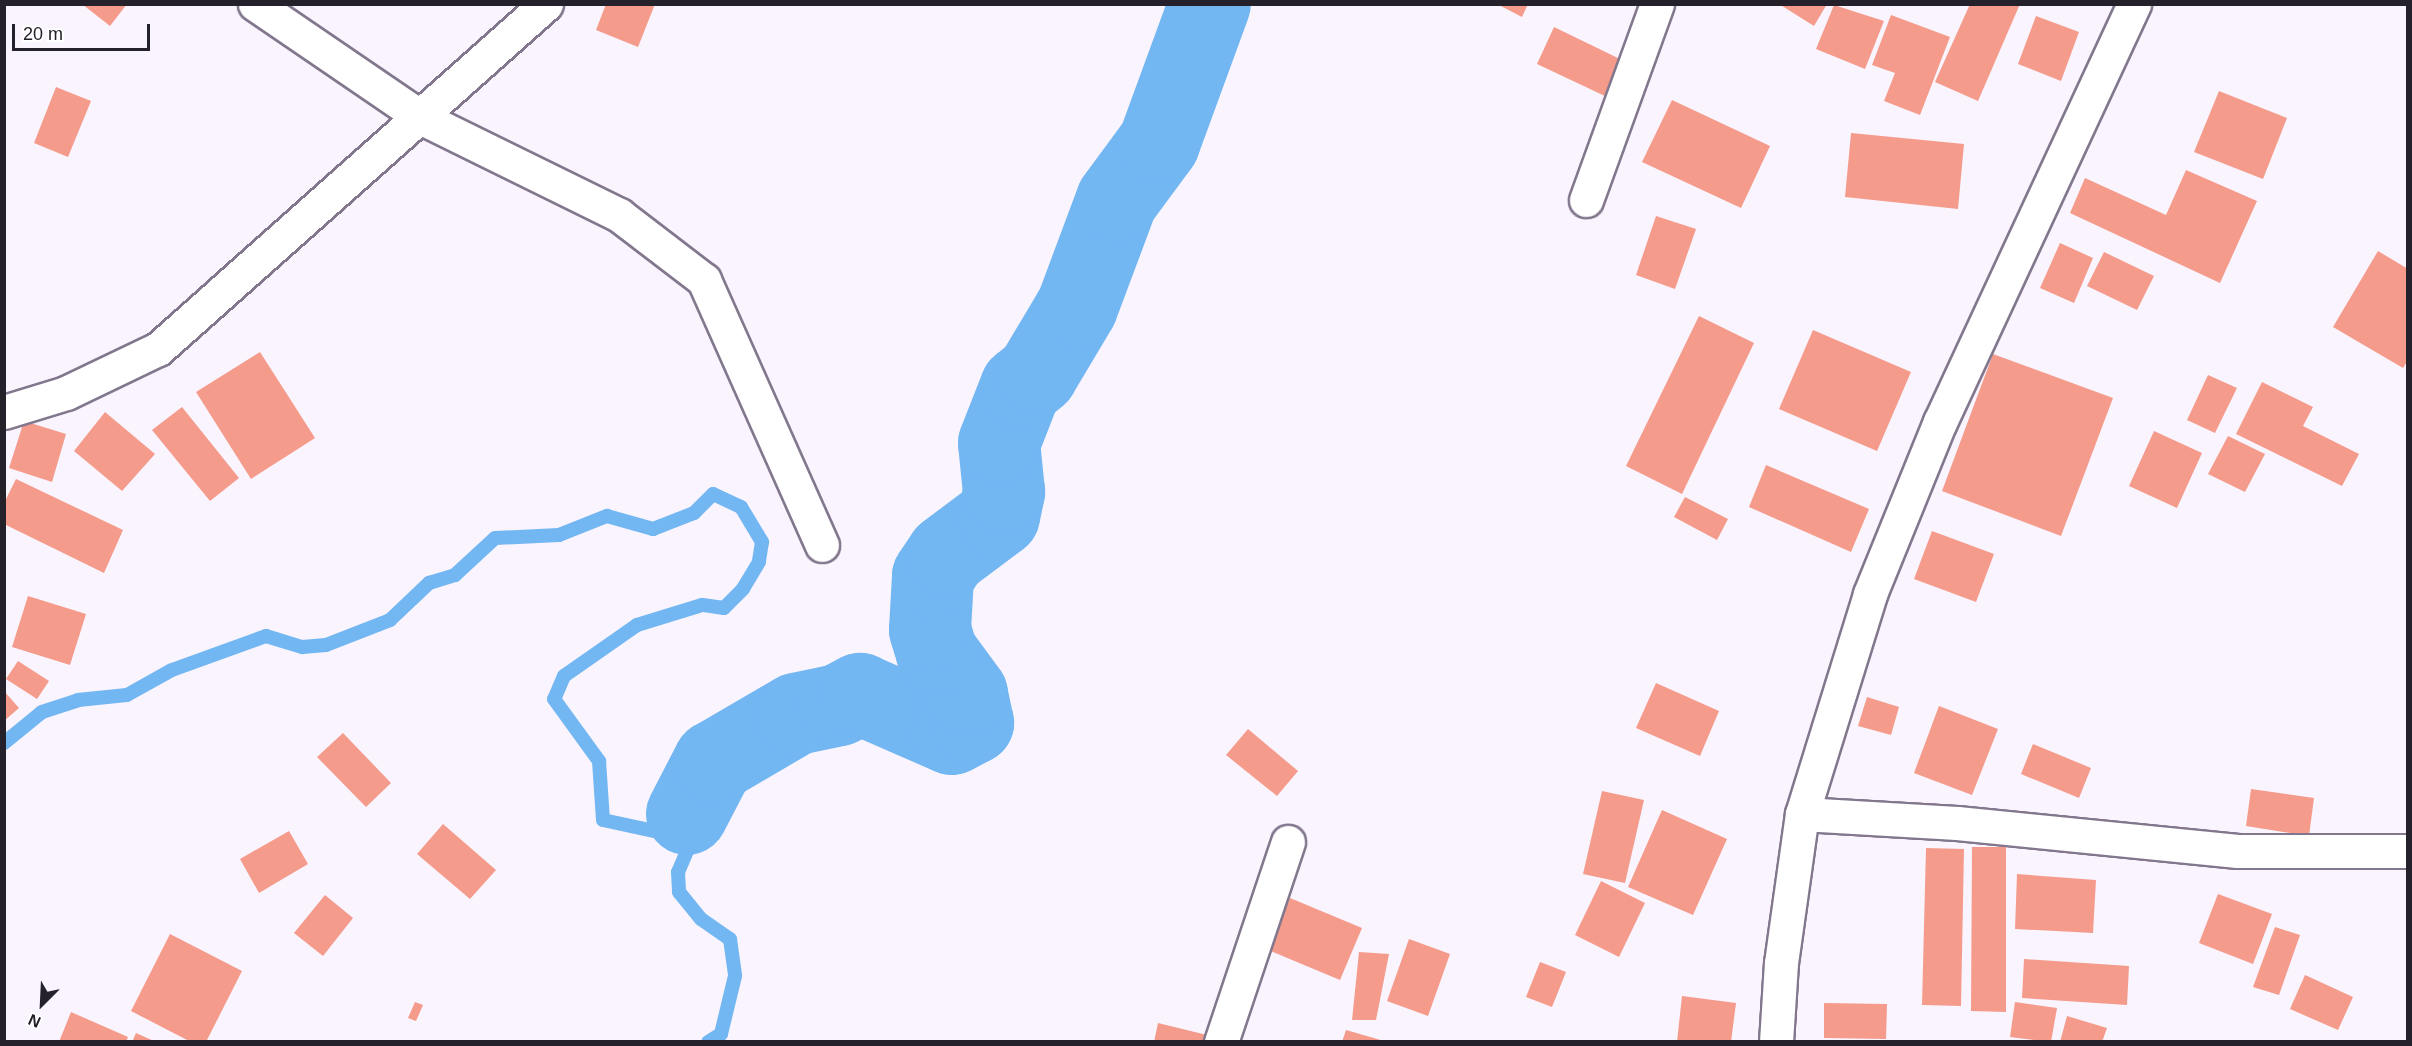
<!DOCTYPE html>
<html>
<head>
<meta charset="utf-8">
<style>
	body { margin:0 }
	#map { position:relative; width:2412px; height:1046px; overflow:hidden; background:#f9f4fe; font-family:Arial,sans-serif }
	div>[style] { position:absolute }
	.stream>* { height:14px; margin:-7px; padding:0 7px; transform-origin:7px; border-radius:7px; background:#72b6f2 }
	.river>* { height:82px; margin:-41px; padding:0 41px; transform-origin:41px; border-radius:41px; background:#72b6f2 }
	.building>* { inset:0; background:#f59b8b }
	.roads { filter:drop-shadow(2px 0 #82778d) drop-shadow(-2px 0 #82778d) drop-shadow(0 2px #82778d) drop-shadow(0 -2px #82778d) }
	.street>* { height:33px; margin:-16.5px; padding:0 16.5px; transform-origin:16.5px; border-radius:16.5px; background:#fff }
	span { translate:-50% -50%; white-space:nowrap; text-align:center; line-height:1.15; -webkit-text-stroke:4.5px #fff; paint-order:stroke }
	.frame { position:absolute; inset:0; border:6px solid #25212a; pointer-events:none }
	.north { position:absolute; left:12px; top:974px; width:60px; height:60px; -webkit-text-stroke:4px #fff; paint-order:stroke; rotate:204deg; font-size:16px; font-weight:700; line-height:24px; text-align:center; color:#25212a }
	.north::after { content:''; display:block; margin:auto; width:21px; height:27px; background:#25212a; clip-path:polygon(50% 0,100% 100%,50% 72%,0 100%) }
	.scale { position:absolute; left:12px; top:24px; width:138px; height:27px; box-sizing:border-box; border:3px solid #25212a; border-top:0; padding-left:8px; font-size:18px; line-height:21px; white-space:nowrap; color:#25212a; -webkit-text-stroke:4px #fff; paint-order:stroke }
</style>
</head>
<body>
<div id="map">
	<div class="stream">
		<i style="left:4px;top:743px;width:49px;rotate:-39.2deg"></i>
		<i style="left:42px;top:712px;width:38px;rotate:-18deg"></i>
		<i style="left:78px;top:700px;width:49px;rotate:-5.8deg"></i>
		<i style="left:127px;top:695px;width:51px;rotate:-29.1deg"></i>
		<i style="left:172px;top:670px;width:100px;rotate:-19.9deg"></i>
		<i style="left:266px;top:636px;width:38px;rotate:17deg"></i>
		<i style="left:302px;top:647px;width:24px;rotate:-5deg"></i>
		<i style="left:326px;top:645px;width:69px;rotate:-21.3deg"></i>
		<i style="left:390px;top:620px;width:54px;rotate:-43.5deg"></i>
		<i style="left:429px;top:583px;width:27px;rotate:-17deg"></i>
		<i style="left:455px;top:575px;width:54px;rotate:-42.8deg"></i>
		<i style="left:495px;top:538px;width:64px;rotate:-2.7deg"></i>
		<i style="left:559px;top:535px;width:52px;rotate:-21.6deg"></i>
		<i style="left:607px;top:516px;width:48px;rotate:15.8deg"></i>
		<i style="left:653px;top:529px;width:44px;rotate:-21.3deg"></i>
		<i style="left:694px;top:513px;width:27px;rotate:-45deg"></i>
		<i style="left:713px;top:494px;width:31px;rotate:25deg"></i>
		<i style="left:741px;top:507px;width:41px;rotate:59deg"></i>
		<i style="left:762px;top:542px;width:20px;rotate:99deg"></i>
		<i style="left:759px;top:562px;width:31px;rotate:121deg"></i>
		<i style="left:743px;top:589px;width:27px;rotate:135deg"></i>
		<i style="left:724px;top:608px;width:22px;rotate:-172deg"></i>
		<i style="left:702px;top:605px;width:68px;rotate:162.9deg"></i>
		<i style="left:637px;top:625px;width:89px;rotate:145.1deg"></i>
		<i style="left:564px;top:676px;width:25px;rotate:113deg"></i>
		<i style="left:554px;top:699px;width:77px;rotate:54deg"></i>
		<i style="left:599px;top:761px;width:59px;rotate:86.1deg"></i>
		<i style="left:603px;top:820px;width:66px;rotate:12.2deg"></i>
		<i style="left:668px;top:834px;width:28px;rotate:-46deg"></i>
		<i style="left:687px;top:814px;width:30px;rotate:84deg"></i>
		<i style="left:690px;top:844px;width:30px;rotate:113deg"></i>
		<i style="left:678px;top:872px;width:20px;rotate:87deg"></i>
		<i style="left:679px;top:892px;width:35px;rotate:51deg"></i>
		<i style="left:701px;top:919px;width:35px;rotate:35deg"></i>
		<i style="left:730px;top:939px;width:37px;rotate:82deg"></i>
		<i style="left:735px;top:976px;width:60px;rotate:103.6deg"></i>
		<i style="left:721px;top:1034px;width:15px;rotate:148deg"></i>
	</div>
	<div class="river">
		<i style="left:687px;top:814px;width:59px;rotate:-62.6deg"></i>
		<i style="left:714px;top:762px;width:95px;rotate:-30.3deg"></i>
		<i style="left:796px;top:714px;width:44px;rotate:-11.8deg"></i>
		<i style="left:839px;top:705px;width:24px;rotate:-28deg"></i>
		<i style="left:860px;top:694px;width:100px;rotate:23.5deg"></i>
		<i style="left:952px;top:734px;width:24px;rotate:-28deg"></i>
		<i style="left:973px;top:723px;width:30px;rotate:-102deg"></i>
		<i style="left:967px;top:694px;width:51px;rotate:-126.2deg"></i>
		<i style="left:937px;top:653px;width:24px;rotate:-107deg"></i>
		<i style="left:930px;top:630px;width:54px;rotate:-86.8deg"></i>
		<i style="left:933px;top:576px;width:25px;rotate:-56deg"></i>
		<i style="left:947px;top:555px;width:65px;rotate:-36.9deg"></i>
		<i style="left:999px;top:516px;width:25px;rotate:-78deg"></i>
		<i style="left:1004px;top:492px;width:49px;rotate:-95.8deg"></i>
		<i style="left:999px;top:443px;width:60px;rotate:-68.6deg"></i>
		<i style="left:1021px;top:387px;width:21px;rotate:-39deg"></i>
		<i style="left:1037px;top:374px;width:78px;rotate:-59.2deg"></i>
		<i style="left:1077px;top:307px;width:114px;rotate:-69.5deg"></i>
		<i style="left:1117px;top:200px;width:71px;rotate:-53.6deg"></i>
		<i style="left:1159px;top:143px;width:148px;rotate:-69.9deg"></i>
	</div>
	<div class="building">
		<i style="clip-path:polygon(82px 4px,127px 4px,110px 26px)"></i>
		<i style="clip-path:polygon(606px 4px,655px 4px,638px 47px,596px 30px)"></i>
		<i style="clip-path:polygon(1497px 4px,1528px 4px,1522px 17px)"></i>
		<i style="clip-path:polygon(1779px 4px,1827px 4px,1814px 26px)"></i>
		<i style="clip-path:polygon(1970px 4px,2020px 4px,1978px 101px,1935px 82px)"></i>
		<i style="clip-path:polygon(1834px 5px,1884px 21px,1865px 69px,1816px 49px)"></i>
		<i style="clip-path:polygon(1891px 15px,1950px 37px,1920px 115px,1884px 101px,1895px 73px,1872px 65px)"></i>
		<i style="clip-path:polygon(2036px 16px,2079px 32px,2061px 81px,2018px 64px)"></i>
		<i style="clip-path:polygon(1554px 27px,1624px 61px,1607px 97px,1537px 64px)"></i>
		<i style="clip-path:polygon(56px 87px,91px 101px,68px 157px,34px 143px)"></i>
		<i style="clip-path:polygon(2219px 91px,2287px 118px,2263px 179px,2194px 152px)"></i>
		<i style="clip-path:polygon(1672px 100px,1770px 146px,1741px 208px,1642px 162px)"></i>
		<i style="clip-path:polygon(1851px 133px,1964px 144px,1958px 209px,1845px 197px)"></i>
		<i style="clip-path:polygon(2186px 170px,2257px 201px,2220px 283px,2070px 213px,2085px 178px,2166px 215px)"></i>
		<i style="clip-path:polygon(1656px 216px,1696px 229px,1675px 289px,1636px 275px)"></i>
		<i style="clip-path:polygon(2060px 243px,2093px 258px,2074px 303px,2040px 288px)"></i>
		<i style="clip-path:polygon(2378px 251px,2408px 269px,2408px 360px,2403px 368px,2333px 327px)"></i>
		<i style="clip-path:polygon(2104px 252px,2154px 276px,2137px 310px,2087px 286px)"></i>
		<i style="clip-path:polygon(1699px 316px,1754px 343px,1682px 494px,1626px 466px)"></i>
		<i style="clip-path:polygon(1813px 330px,1911px 372px,1877px 451px,1779px 409px)"></i>
		<i style="clip-path:polygon(260px 352px,315px 438px,251px 479px,196px 392px)"></i>
		<i style="clip-path:polygon(1993px 354px,2113px 398px,2061px 536px,1942px 491px)"></i>
		<i style="clip-path:polygon(2208px 375px,2237px 388px,2215px 433px,2187px 420px)"></i>
		<i style="clip-path:polygon(2262px 382px,2313px 407px,2303px 426px,2359px 454px,2342px 486px,2236px 434px)"></i>
		<i style="clip-path:polygon(182px 407px,239px 478px,210px 501px,152px 430px)"></i>
		<i style="clip-path:polygon(105px 412px,155px 454px,122px 491px,74px 451px)"></i>
		<i style="clip-path:polygon(24px 421px,66px 434px,52px 482px,9px 468px)"></i>
		<i style="clip-path:polygon(2154px 431px,2202px 453px,2177px 508px,2129px 486px)"></i>
		<i style="clip-path:polygon(2228px 436px,2265px 454px,2245px 492px,2208px 474px)"></i>
		<i style="clip-path:polygon(1766px 465px,1869px 509px,1851px 552px,1749px 507px)"></i>
		<i style="clip-path:polygon(16px 479px,123px 530px,104px 573px,4px 524px,4px 503px)"></i>
		<i style="clip-path:polygon(1685px 497px,1728px 519px,1717px 540px,1674px 517px)"></i>
		<i style="clip-path:polygon(1932px 531px,1994px 554px,1976px 602px,1914px 579px)"></i>
		<i style="clip-path:polygon(28px 596px,86px 614px,70px 665px,12px 647px)"></i>
		<i style="clip-path:polygon(18px 661px,49px 681px,37px 699px,6px 679px)"></i>
		<i style="clip-path:polygon(1656px 683px,1719px 711px,1700px 756px,1636px 728px)"></i>
		<i style="clip-path:polygon(4px 691px,19px 708px,4px 721px)"></i>
		<i style="clip-path:polygon(1867px 697px,1899px 707px,1891px 735px,1858px 726px)"></i>
		<i style="clip-path:polygon(1939px 706px,1998px 729px,1972px 795px,1914px 773px)"></i>
		<i style="clip-path:polygon(1248px 729px,1298px 771px,1277px 796px,1226px 755px)"></i>
		<i style="clip-path:polygon(343px 733px,391px 783px,366px 807px,317px 757px)"></i>
		<i style="clip-path:polygon(2033px 744px,2091px 768px,2079px 798px,2021px 774px)"></i>
		<i style="clip-path:polygon(2251px 789px,2314px 798px,2309px 836px,2246px 826px)"></i>
		<i style="clip-path:polygon(1602px 791px,1644px 800px,1625px 883px,1583px 874px)"></i>
		<i style="clip-path:polygon(1662px 810px,1727px 839px,1693px 915px,1628px 887px)"></i>
		<i style="clip-path:polygon(443px 824px,496px 870px,470px 899px,417px 854px)"></i>
		<i style="clip-path:polygon(289px 831px,308px 864px,259px 893px,240px 859px)"></i>
		<i style="clip-path:polygon(1972px 847px,2006px 847px,2006px 1012px,1971px 1011px)"></i>
		<i style="clip-path:polygon(1926px 848px,1964px 849px,1961px 1006px,1922px 1005px)"></i>
		<i style="clip-path:polygon(2017px 874px,2096px 880px,2093px 933px,2015px 929px)"></i>
		<i style="clip-path:polygon(1601px 881px,1645px 903px,1619px 957px,1575px 935px)"></i>
		<i style="clip-path:polygon(2218px 894px,2272px 914px,2253px 964px,2199px 943px)"></i>
		<i style="clip-path:polygon(325px 895px,353px 918px,323px 956px,294px 933px)"></i>
		<i style="clip-path:polygon(1290px 898px,1362px 928px,1340px 980px,1268px 950px)"></i>
		<i style="clip-path:polygon(2275px 927px,2300px 935px,2279px 995px,2253px 987px)"></i>
		<i style="clip-path:polygon(170px 934px,242px 971px,206px 1042px,191px 1042px,131px 1011px)"></i>
		<i style="clip-path:polygon(1409px 939px,1450px 954px,1428px 1016px,1387px 1001px)"></i>
		<i style="clip-path:polygon(1359px 952px,1389px 954px,1376px 1020px,1352px 1020px)"></i>
		<i style="clip-path:polygon(2024px 959px,2129px 966px,2127px 1005px,2022px 998px)"></i>
		<i style="clip-path:polygon(1540px 962px,1566px 972px,1552px 1007px,1526px 997px)"></i>
		<i style="clip-path:polygon(2305px 975px,2353px 997px,2338px 1030px,2290px 1009px)"></i>
		<i style="clip-path:polygon(1682px 996px,1736px 1003px,1731px 1042px,1677px 1042px)"></i>
		<i style="clip-path:polygon(415px 1002px,423px 1005px,416px 1021px,408px 1018px)"></i>
		<i style="clip-path:polygon(2015px 1002px,2057px 1008px,2051px 1042px,2010px 1037px)"></i>
		<i style="clip-path:polygon(1824px 1003px,1887px 1004px,1886px 1039px,1824px 1038px)"></i>
		<i style="clip-path:polygon(71px 1012px,128px 1037px,126px 1042px,59px 1042px)"></i>
		<i style="clip-path:polygon(2067px 1016px,2107px 1028px,2102px 1042px,2060px 1042px)"></i>
		<i style="clip-path:polygon(1158px 1023px,1207px 1035px,1206px 1042px,1154px 1042px)"></i>
		<i style="clip-path:polygon(1346px 1030px,1384px 1041px,1384px 1042px,1342px 1042px)"></i>
		<i style="clip-path:polygon(136px 1033px,156px 1042px,132px 1042px)"></i>
	</div>
	<div class="roads">
		<div class="street">
			<i style="left:255px;top:4px;width:202px;rotate:34.3deg"></i>
			<i style="left:422px;top:118px;width:220px;rotate:26.2deg"></i>
			<i style="left:619px;top:215px;width:107px;rotate:37.4deg"></i>
			<i style="left:704px;top:280px;width:290px;rotate:66deg"></i>
			<i style="left:1586px;top:200px;width:208px;rotate:-70.1deg"></i>
			<i style="left:4px;top:412px;width:65px;rotate:-17deg"></i>
			<i style="left:66px;top:393px;width:102px;rotate:-25.6deg"></i>
			<i style="left:158px;top:349px;width:519px;rotate:-41.64deg"></i>
			<i style="left:1802px;top:814px;width:155px;rotate:3.3deg"></i>
			<i style="left:1957px;top:823px;width:282px;rotate:5.7deg"></i>
			<i style="left:2238px;top:851px;width:170px"></i>
			<i style="left:1221px;top:1042px;width:211px;rotate:-71.5deg"></i>
			<i style="left:1776px;top:1042px;width:79px;rotate:-86.4deg"></i>
			<i style="left:1781px;top:963px;width:150px;rotate:-82deg"></i>
			<i style="left:1802px;top:814px;width:230px;rotate:-72.8deg"></i>
			<i style="left:1870px;top:594px;width:186px;rotate:-67.9deg"></i>
			<i style="left:1940px;top:422px;width:461px;rotate:-65.1deg"></i>
		</div>
	</div>
	<div class="frame"></div>
	<div class="north">N</div>
	<div class="scale">20 m</div>
</div>
</body>
</html>
